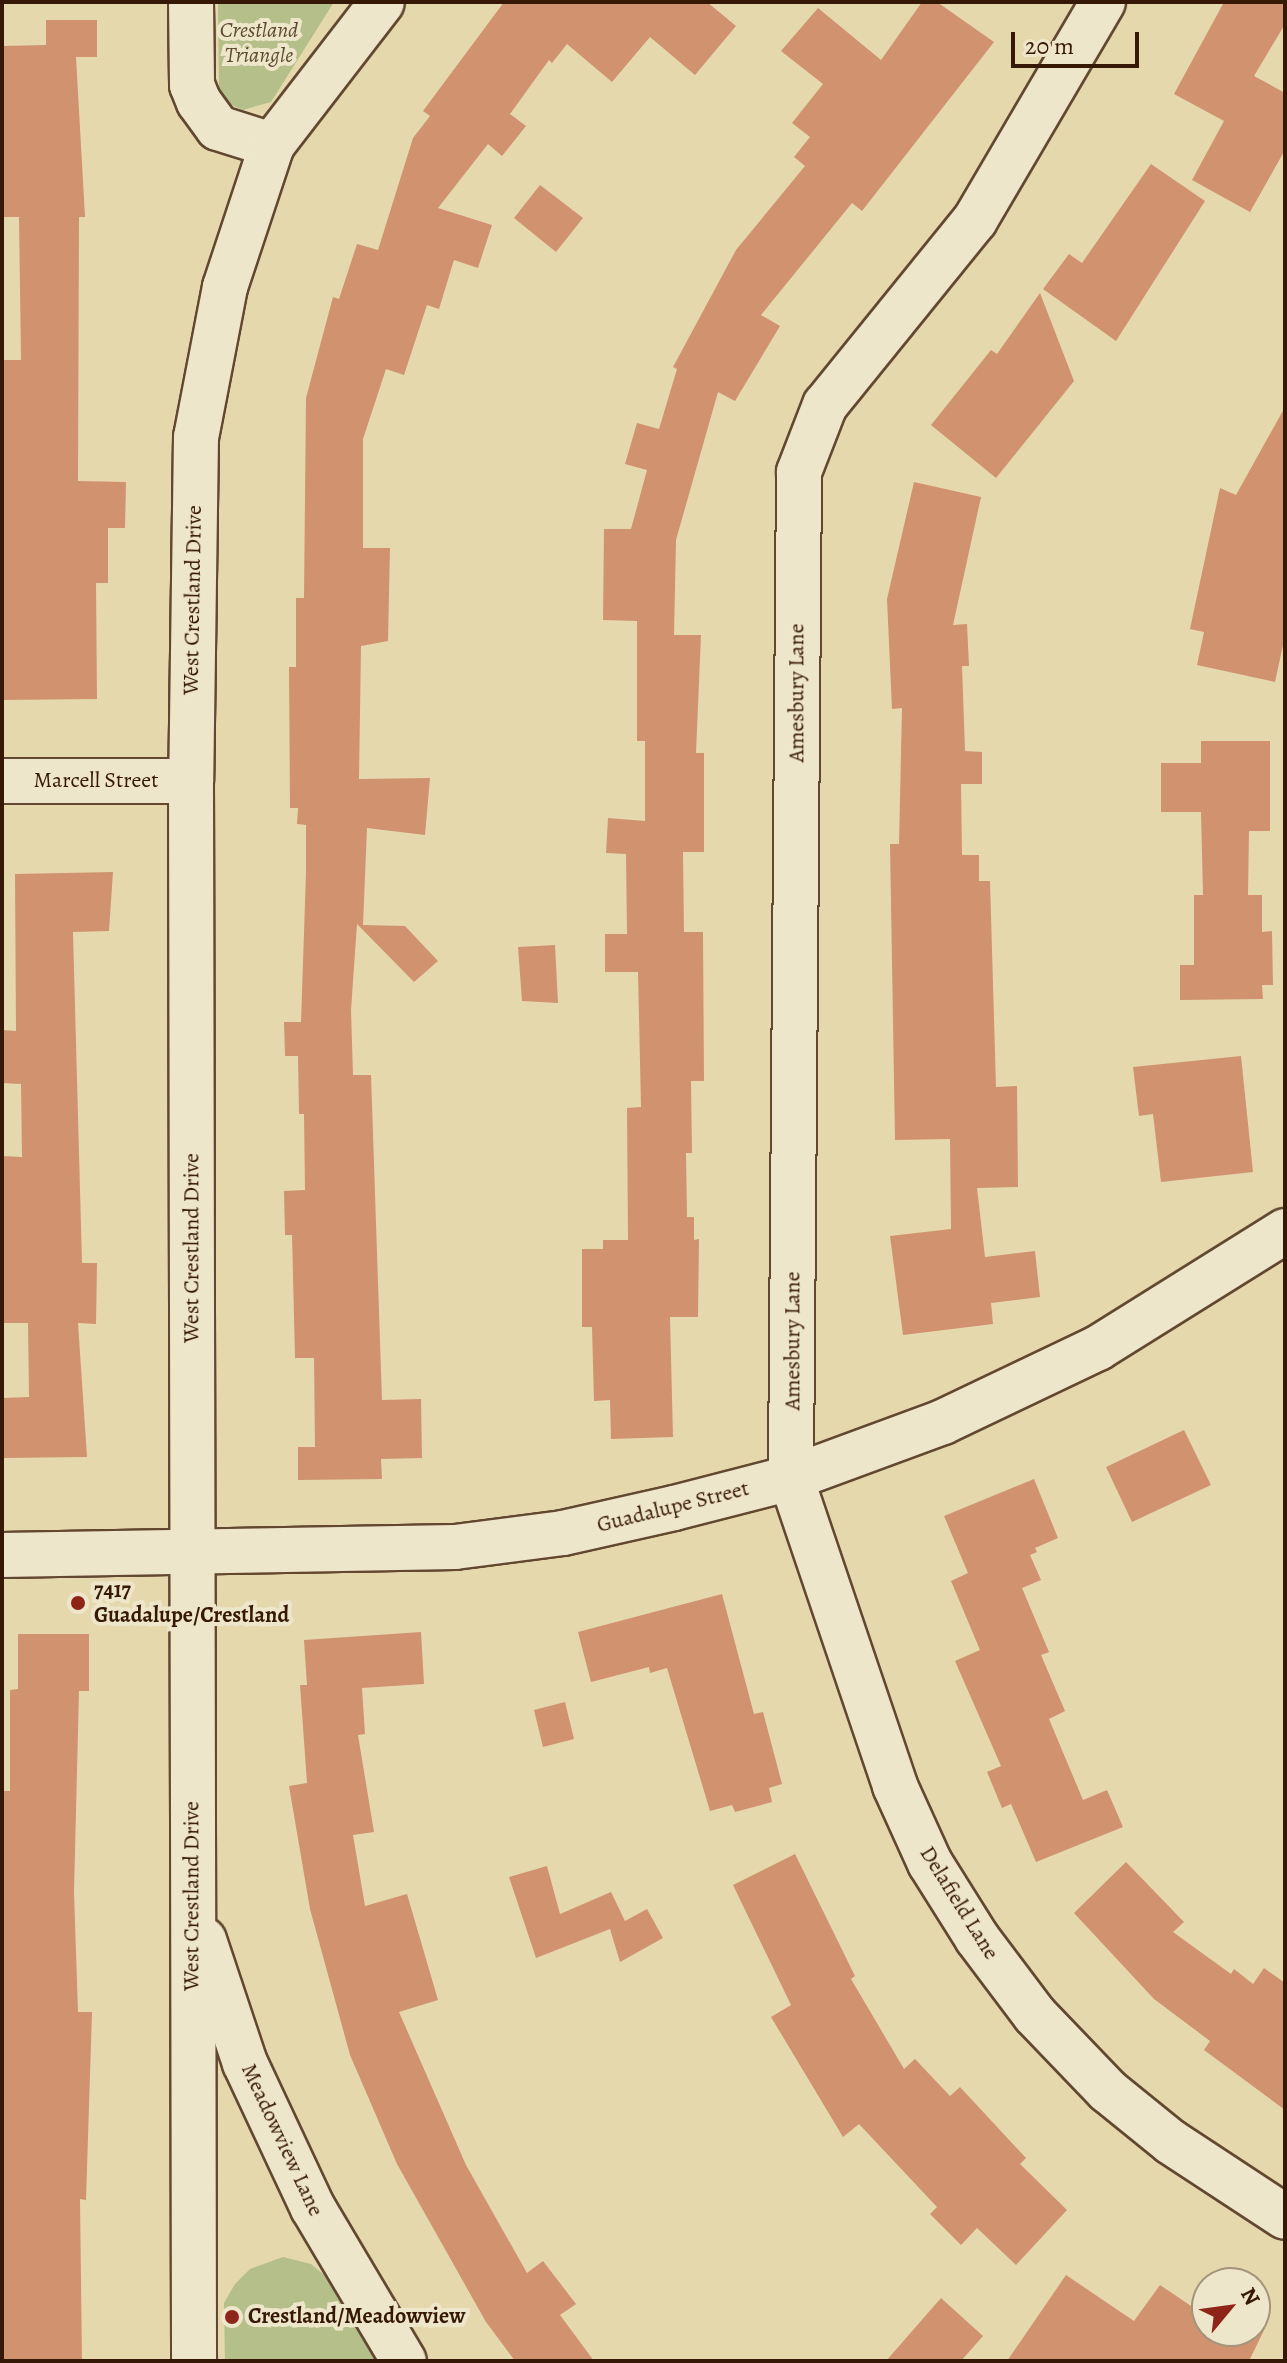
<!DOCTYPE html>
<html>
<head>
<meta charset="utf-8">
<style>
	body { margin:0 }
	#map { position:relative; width:1287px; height:2363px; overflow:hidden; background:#e5d8ad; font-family:Alegreya,serif }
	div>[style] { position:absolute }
	.green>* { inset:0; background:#b4bf8a }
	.building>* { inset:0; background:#d19270 }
	.roads { filter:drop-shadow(2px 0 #624830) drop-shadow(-2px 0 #624830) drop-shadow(0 2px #624830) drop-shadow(0 -2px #624830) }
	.minor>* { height:44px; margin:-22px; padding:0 22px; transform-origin:22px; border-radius:22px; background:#eee6ca }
	.tertiary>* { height:44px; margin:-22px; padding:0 22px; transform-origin:22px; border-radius:22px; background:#eee6ca }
	.dots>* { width:22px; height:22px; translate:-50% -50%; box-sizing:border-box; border:4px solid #eee6ca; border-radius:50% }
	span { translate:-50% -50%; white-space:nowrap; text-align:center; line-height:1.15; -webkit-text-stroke:8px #eee6ca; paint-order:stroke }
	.park-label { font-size:22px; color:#5c4a2e; font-style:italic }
	.street-label { font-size:22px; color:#361806 }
	.poi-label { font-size:22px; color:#361806; font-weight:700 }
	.left { translate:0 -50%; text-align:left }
	.frame { position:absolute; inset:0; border:4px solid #361806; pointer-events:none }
	.north { position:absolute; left:1191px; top:2267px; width:80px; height:80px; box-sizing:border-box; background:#eee6ca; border:2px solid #a4947c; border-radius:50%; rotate:61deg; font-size:22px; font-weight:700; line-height:32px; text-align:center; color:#361806 }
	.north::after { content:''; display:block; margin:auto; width:28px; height:36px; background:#8f2418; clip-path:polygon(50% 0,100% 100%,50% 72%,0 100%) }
	.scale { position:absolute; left:1011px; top:32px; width:128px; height:36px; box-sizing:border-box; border:4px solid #361806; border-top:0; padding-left:10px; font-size:24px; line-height:28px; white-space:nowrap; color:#361806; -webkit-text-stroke:6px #eee6ca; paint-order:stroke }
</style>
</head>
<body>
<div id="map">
	<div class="green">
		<i style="clip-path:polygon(218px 2px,334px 2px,271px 102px,243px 110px,229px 104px,219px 87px)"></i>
		<i style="clip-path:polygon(283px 2257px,311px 2264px,333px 2282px,380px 2361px,225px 2361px,224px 2303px,235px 2284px,250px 2269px)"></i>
	</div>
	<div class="building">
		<i style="clip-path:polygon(504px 2px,707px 2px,736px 26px,695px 75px,650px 37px,612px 82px,567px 44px,552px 63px,549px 60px,510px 114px,526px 126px,502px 156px,488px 144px,438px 208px,492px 225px,478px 268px,454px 260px,439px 309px,427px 305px,404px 375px,386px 369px,363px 439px,363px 548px,390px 548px,388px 641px,361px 646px,359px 779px,430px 778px,425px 835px,367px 828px,363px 925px,405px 926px,438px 961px,414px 982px,357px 924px,351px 1010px,353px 1075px,371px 1075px,382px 1400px,421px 1399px,422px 1458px,381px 1459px,382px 1479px,298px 1480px,298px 1447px,315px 1447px,314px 1358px,295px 1358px,292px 1235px,285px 1235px,284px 1191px,305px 1190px,304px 1114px,299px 1114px,298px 1056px,285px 1056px,284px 1022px,301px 1022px,306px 873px,306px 825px,297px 824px,298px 808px,290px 808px,289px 667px,296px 667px,296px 598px,304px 598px,306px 398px,333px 297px,339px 299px,357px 244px,378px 250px,413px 138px,430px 116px,423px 111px)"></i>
		<i style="clip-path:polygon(922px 2px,937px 2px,994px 42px,862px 211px,852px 203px,761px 315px,780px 326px,735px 401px,718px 392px,676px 540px,674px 635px,701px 635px,696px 753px,704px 753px,704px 852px,683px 852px,684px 932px,703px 932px,704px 1081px,691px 1081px,692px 1153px,686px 1153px,687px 1217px,694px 1217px,694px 1240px,699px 1239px,698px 1317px,670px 1317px,673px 1437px,611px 1439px,610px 1400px,594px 1401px,592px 1327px,582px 1327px,582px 1249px,603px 1249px,603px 1240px,628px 1240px,627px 1108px,641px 1107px,638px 972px,605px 972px,605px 934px,627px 934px,626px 854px,606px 853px,608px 818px,645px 821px,645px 741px,637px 741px,637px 621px,603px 620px,604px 529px,631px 529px,647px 470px,625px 464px,637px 423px,659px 429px,677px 369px,673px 367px,736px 250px,805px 166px,794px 157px,810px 137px,792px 123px,823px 84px,781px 51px,818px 8px,881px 60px)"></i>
		<i style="clip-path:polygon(1224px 2px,1285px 2px,1285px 24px,1254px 76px,1285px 93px,1285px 150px,1250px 212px,1192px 180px,1224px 121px,1174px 94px)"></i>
		<i style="clip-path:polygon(46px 20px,97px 20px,97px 57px,76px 57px,85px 217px,79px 217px,78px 481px,126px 482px,125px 528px,108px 528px,108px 583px,96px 583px,97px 699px,2px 700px,3px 360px,21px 360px,19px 217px,2px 217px,2px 46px,46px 45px)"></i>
		<i style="clip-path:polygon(1151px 164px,1205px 201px,1116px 341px,1043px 289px,1069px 254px,1082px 263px)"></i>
		<i style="clip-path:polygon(540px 185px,583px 218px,556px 252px,514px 218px)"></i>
		<i style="clip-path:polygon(1040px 293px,1074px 381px,996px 478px,931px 425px,991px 350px,997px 354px)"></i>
		<i style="clip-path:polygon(1285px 407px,1285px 636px,1275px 682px,1197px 665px,1204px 632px,1190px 629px,1220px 488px,1236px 495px)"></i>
		<i style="clip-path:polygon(914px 482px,981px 497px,953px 625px,967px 624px,969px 666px,962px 666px,965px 751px,982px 752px,982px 784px,961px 784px,962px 855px,979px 855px,979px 881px,990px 881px,996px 1087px,1017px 1086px,1018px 1187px,977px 1188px,985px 1257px,1035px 1251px,1040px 1297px,991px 1303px,993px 1324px,903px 1335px,890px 1236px,951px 1229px,950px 1139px,895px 1140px,890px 844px,899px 844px,902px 708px,892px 709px,887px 599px)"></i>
		<i style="clip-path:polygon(1201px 741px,1270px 741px,1270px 831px,1249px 831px,1248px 895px,1262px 895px,1262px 932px,1272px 931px,1273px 985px,1262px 985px,1263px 999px,1180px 1000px,1180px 965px,1194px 965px,1194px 895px,1203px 895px,1201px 812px,1161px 812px,1161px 763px,1201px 763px)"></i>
		<i style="clip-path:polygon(113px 872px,109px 931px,73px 932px,82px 1263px,97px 1263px,96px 1324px,78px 1323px,87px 1457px,2px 1458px,2px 1398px,29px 1397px,28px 1323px,2px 1323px,2px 1156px,22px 1157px,21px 1084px,2px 1083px,2px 1030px,16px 1031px,15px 874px)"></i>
		<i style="clip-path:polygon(555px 945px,558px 1003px,522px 1001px,518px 947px)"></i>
		<i style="clip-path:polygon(1241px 1056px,1253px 1172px,1161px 1182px,1153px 1114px,1139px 1116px,1133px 1067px)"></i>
		<i style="clip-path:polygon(1184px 1430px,1211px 1485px,1132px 1522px,1106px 1467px)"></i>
		<i style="clip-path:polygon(1034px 1479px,1058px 1538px,1035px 1548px,1037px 1552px,1030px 1555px,1041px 1580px,1022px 1588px,1049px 1652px,1041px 1655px,1065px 1711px,1049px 1719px,1083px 1800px,1107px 1790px,1123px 1827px,1036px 1862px,1011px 1804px,1002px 1808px,987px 1772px,1001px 1766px,955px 1661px,980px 1650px,951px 1581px,968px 1573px,944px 1516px)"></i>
		<i style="clip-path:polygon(722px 1594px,754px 1714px,763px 1712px,782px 1784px,769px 1788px,772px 1802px,735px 1812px,732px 1805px,710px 1811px,667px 1668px,650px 1673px,649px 1667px,591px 1682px,578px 1632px)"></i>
		<i style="clip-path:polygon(421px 1632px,424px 1684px,362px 1688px,365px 1734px,358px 1735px,374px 1832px,353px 1835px,365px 1906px,407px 1894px,438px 2000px,399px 2012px,466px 2165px,527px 2273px,543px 2261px,576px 2304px,560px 2315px,594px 2361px,515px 2361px,486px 2322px,397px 2164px,350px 2055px,310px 1909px,289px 1786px,307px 1783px,300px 1685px,307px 1685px,304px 1640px)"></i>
		<i style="clip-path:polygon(18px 1634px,89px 1634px,89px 1691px,79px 1691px,74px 1892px,78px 2012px,92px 2012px,86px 2200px,80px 2199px,82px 2361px,2px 2361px,2px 1791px,10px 1791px,10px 1690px,18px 1689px)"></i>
		<i style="clip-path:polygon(565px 1702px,574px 1739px,543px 1747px,534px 1710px)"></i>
		<i style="clip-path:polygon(795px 1854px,855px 1976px,851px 1979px,904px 2069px,915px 2059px,950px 2096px,960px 2087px,1026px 2158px,1020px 2164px,1067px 2210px,1016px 2265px,977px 2228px,961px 2245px,930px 2214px,937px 2207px,859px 2124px,843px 2137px,771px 2017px,791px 2005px,733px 1885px)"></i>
		<i style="clip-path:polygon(1126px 1862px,1184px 1922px,1173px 1932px,1231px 1974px,1234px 1969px,1253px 1984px,1264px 1968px,1285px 1983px,1285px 2110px,1204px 2050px,1210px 2041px,1154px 1999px,1074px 1913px)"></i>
		<i style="clip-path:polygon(547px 1866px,560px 1914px,611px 1892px,625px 1921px,647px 1909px,663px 1938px,620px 1962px,610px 1929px,536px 1958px,509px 1877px)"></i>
		<i style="clip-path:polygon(1066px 2275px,1134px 2321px,1160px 2285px,1194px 2308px,1207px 2287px,1207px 2331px,1255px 2331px,1255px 2316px,1267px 2324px,1249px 2361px,1007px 2361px)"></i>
		<i style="clip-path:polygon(941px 2298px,983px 2336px,961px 2361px,886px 2361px)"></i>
	</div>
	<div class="roads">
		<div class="minor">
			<i style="left:191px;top:2px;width:83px;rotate:89.3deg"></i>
			<i style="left:192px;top:85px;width:18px;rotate:68deg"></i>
			<i style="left:199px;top:102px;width:32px;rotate:54deg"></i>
			<i style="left:218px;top:128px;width:57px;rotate:17.5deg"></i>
			<i style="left:272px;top:145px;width:150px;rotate:108.3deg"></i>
			<i style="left:225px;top:287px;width:153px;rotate:100.9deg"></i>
			<i style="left:196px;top:437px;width:344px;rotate:90.8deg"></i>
			<i style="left:191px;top:781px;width:1580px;rotate:89.89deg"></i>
			<i style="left:1103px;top:2px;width:253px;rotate:120.4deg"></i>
			<i style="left:975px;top:220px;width:238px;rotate:129deg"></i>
			<i style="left:825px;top:405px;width:72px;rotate:111.2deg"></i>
			<i style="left:799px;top:472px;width:1006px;rotate:90.46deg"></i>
			<i style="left:791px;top:1478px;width:325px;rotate:71.3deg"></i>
			<i style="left:895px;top:1786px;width:85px;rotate:65.6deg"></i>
			<i style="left:930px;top:1863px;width:89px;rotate:57.9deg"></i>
			<i style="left:977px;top:1938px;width:96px;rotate:53deg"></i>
			<i style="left:1035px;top:2015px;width:105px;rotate:46.2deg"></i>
			<i style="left:1108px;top:2091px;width:81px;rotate:39deg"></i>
			<i style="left:1171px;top:2142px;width:136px;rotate:33.3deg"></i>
			<i style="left:272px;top:145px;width:180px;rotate:-52.4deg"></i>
			<i style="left:2px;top:781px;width:189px"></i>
			<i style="left:204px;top:1940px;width:130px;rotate:71.6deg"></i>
			<i style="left:245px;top:2063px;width:160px;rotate:64.9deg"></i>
			<i style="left:313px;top:2208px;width:178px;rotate:59.3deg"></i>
		</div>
		<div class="tertiary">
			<i style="left:2px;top:1555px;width:453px;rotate:-1deg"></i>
			<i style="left:455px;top:1547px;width:109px;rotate:-7.4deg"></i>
			<i style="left:563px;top:1533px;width:114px;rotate:-12.7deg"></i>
			<i style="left:674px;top:1508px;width:121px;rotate:-14.4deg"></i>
			<i style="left:791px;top:1478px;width:162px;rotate:-20.2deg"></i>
			<i style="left:943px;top:1422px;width:172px;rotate:-25.5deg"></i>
			<i style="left:1098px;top:1348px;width:221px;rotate:-32deg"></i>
		</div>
	</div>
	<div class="dots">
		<i style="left:78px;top:1603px;background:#8f2418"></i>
		<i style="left:232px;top:2317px;background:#8f2418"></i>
	</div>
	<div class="park-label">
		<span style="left:259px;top:43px">Crestland<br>Triangle</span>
	</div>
	<div class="street-label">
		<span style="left:193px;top:600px;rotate:-89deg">West Crestland Drive</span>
		<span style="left:797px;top:693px;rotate:-90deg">Amesbury Lane</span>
		<span style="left:96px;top:781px">Marcell Street</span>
		<span style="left:192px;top:1248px;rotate:-90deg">West Crestland Drive</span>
		<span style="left:793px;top:1341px;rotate:-90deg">Amesbury Lane</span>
		<span style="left:673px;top:1507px;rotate:-14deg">Guadalupe Street</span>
		<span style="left:192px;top:1896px;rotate:-90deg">West Crestland Drive</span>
		<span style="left:959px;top:1903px;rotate:58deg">Delafield Lane</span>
		<span style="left:282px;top:2140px;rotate:65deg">Meadowview Lane</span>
	</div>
	<div class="poi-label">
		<span class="left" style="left:94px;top:1603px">7417<br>Guadalupe/Crestland</span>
		<span class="left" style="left:248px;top:2317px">Crestland/Meadowview</span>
	</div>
	<div class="frame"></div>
	<div class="north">N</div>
	<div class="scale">20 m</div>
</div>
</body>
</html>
